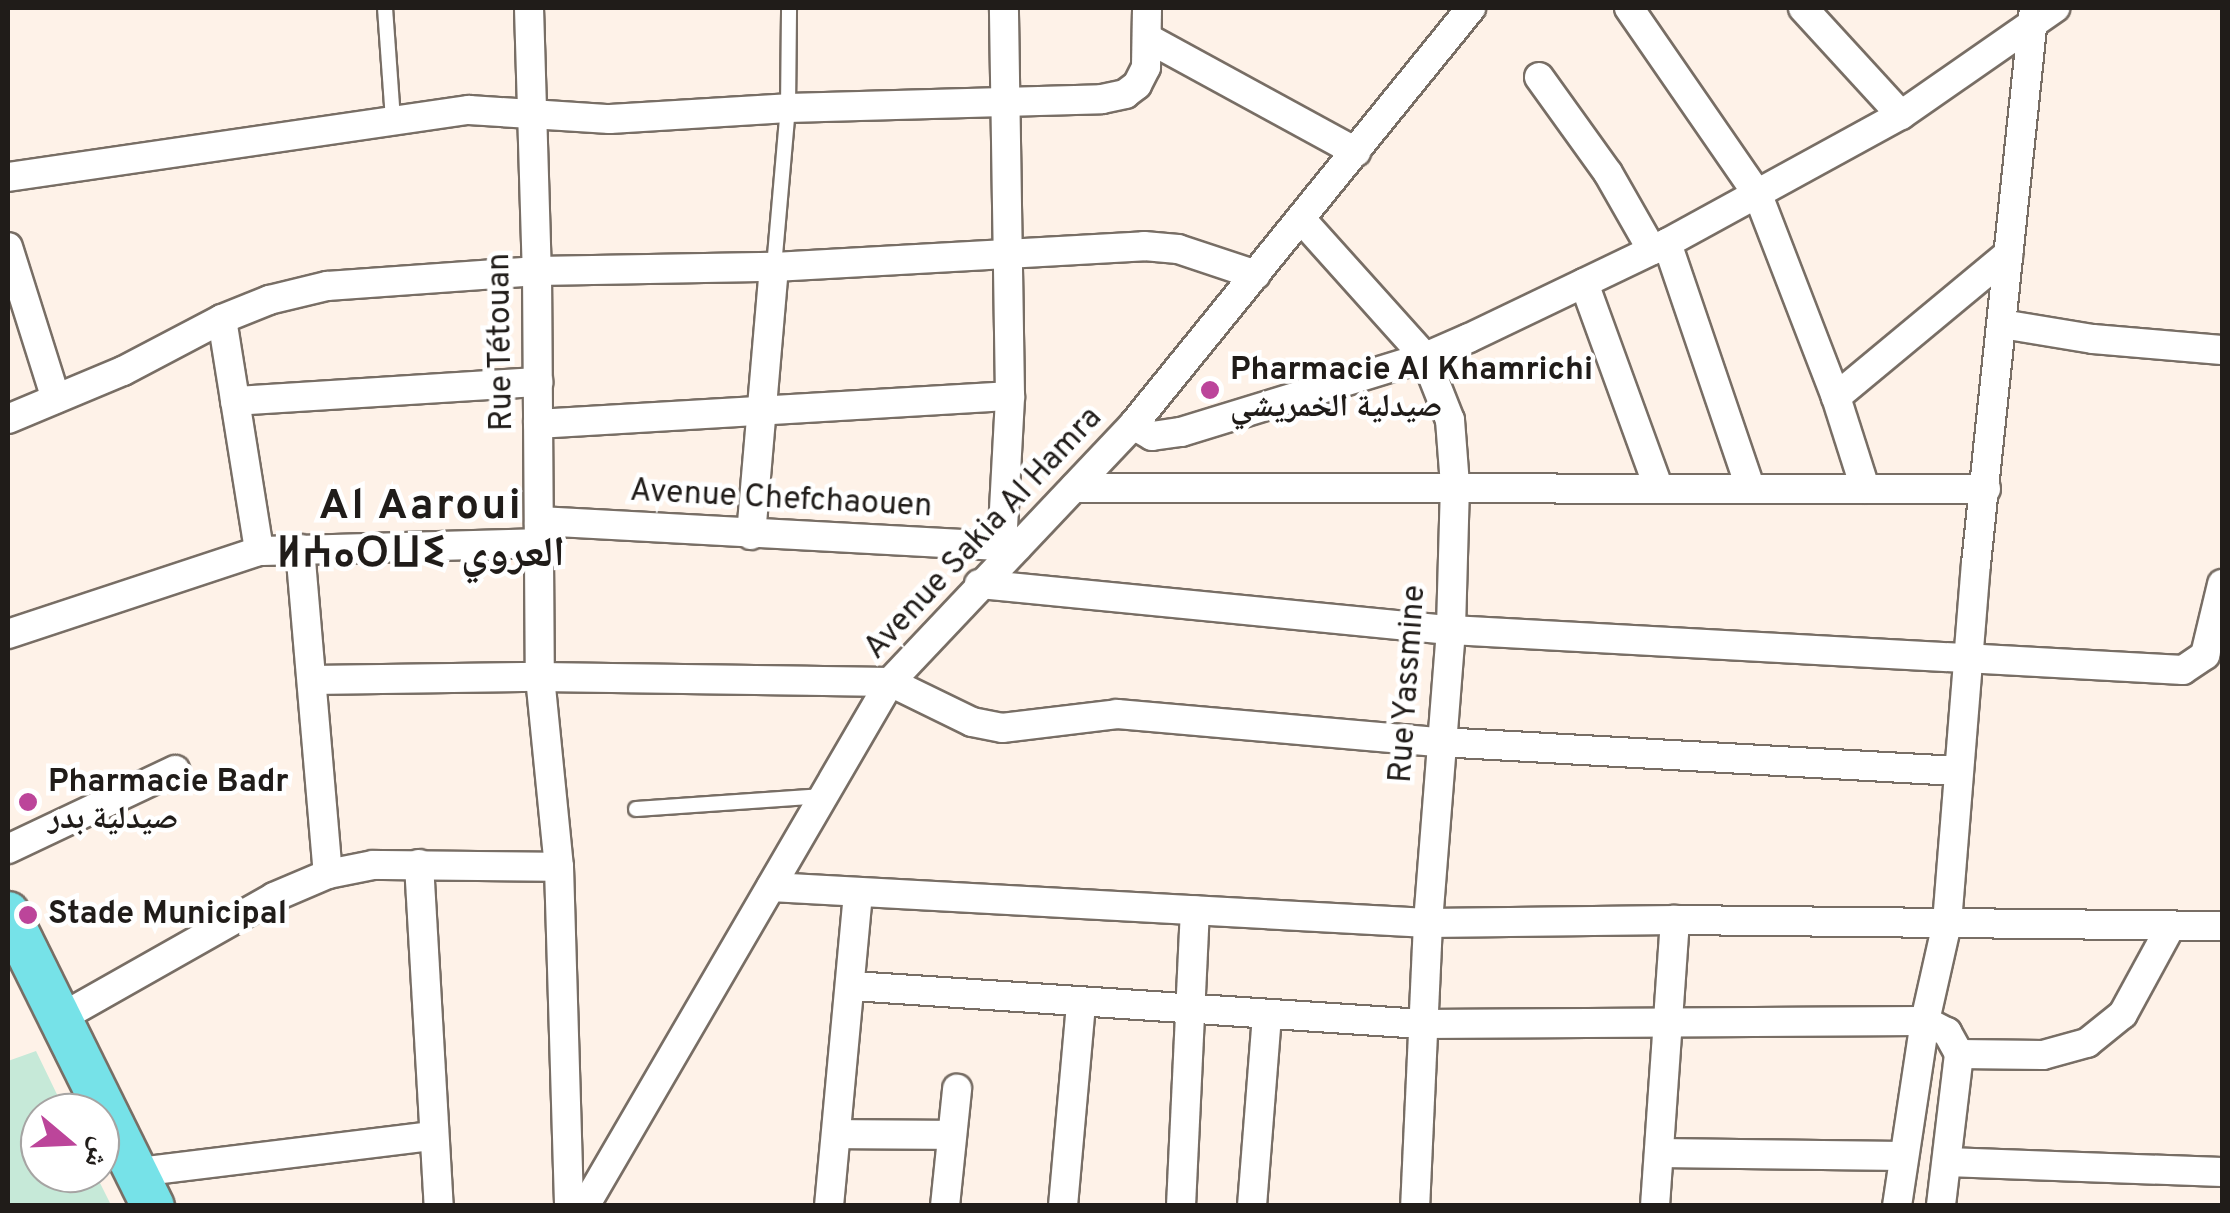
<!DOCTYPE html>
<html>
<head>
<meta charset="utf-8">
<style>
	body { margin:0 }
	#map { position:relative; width:2230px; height:1213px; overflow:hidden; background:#fef2e8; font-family:Overpass,"Noto Naskh Arabic","Noto Sans Tifinagh",sans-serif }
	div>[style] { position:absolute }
	.green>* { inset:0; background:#c6e9d8 }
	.roads { filter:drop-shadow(2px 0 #786e65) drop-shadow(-2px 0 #786e65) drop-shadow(0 2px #786e65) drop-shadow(0 -2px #786e65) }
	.service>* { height:14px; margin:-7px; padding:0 7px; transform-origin:7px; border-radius:7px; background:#fff }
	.minor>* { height:28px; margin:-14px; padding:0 14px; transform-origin:14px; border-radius:14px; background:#fff }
	.primary>* { height:42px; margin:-21px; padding:0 21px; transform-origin:21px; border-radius:21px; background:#76e2e8 }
	.dots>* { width:28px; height:28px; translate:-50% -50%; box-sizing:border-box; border:5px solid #fff; border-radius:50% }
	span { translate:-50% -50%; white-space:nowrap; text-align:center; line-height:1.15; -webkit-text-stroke:9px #fff; paint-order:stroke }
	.street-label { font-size:32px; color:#201c19 }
	.poi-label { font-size:32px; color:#201c19; font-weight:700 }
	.left { translate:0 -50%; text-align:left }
	.district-label { font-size:42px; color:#201c19; font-weight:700; letter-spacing:2.5px }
	.frame { position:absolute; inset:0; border:10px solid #201c19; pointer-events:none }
	.north { position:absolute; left:20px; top:1093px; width:100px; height:100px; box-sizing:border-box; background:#fff; border:2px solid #a6a4a3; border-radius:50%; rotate:109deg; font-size:28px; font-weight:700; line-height:40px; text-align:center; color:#201c19 }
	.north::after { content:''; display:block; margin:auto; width:35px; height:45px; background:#bc459a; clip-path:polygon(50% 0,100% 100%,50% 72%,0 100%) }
</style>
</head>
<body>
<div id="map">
	<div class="green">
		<i style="clip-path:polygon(36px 1051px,66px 1113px,40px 1113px,40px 1173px,95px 1173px,111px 1205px,8px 1205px,8px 1061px)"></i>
	</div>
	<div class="roads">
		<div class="service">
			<i style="left:385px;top:8px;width:111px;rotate:85.9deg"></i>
			<i style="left:774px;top:267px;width:160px;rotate:-85deg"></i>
			<i style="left:788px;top:108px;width:100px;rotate:-89.4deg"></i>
			<i style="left:636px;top:809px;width:188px;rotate:-4deg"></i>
		</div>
		<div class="minor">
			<i style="left:529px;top:8px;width:263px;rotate:88.3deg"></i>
			<i style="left:537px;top:271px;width:406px;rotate:89.6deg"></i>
			<i style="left:540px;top:677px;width:191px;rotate:84.3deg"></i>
			<i style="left:559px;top:867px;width:339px;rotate:88.3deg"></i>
			<i style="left:1629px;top:8px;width:227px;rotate:55.4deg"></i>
			<i style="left:1758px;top:195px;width:217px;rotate:68.9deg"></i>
			<i style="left:1836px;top:397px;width:96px;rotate:72.3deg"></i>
			<i style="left:1803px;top:8px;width:145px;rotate:47.5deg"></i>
			<i style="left:1149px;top:39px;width:236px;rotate:28.6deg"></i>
			<i style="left:1539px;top:77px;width:118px;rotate:54.3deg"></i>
			<i style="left:1608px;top:173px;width:89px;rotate:60.3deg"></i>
			<i style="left:8px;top:177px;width:466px;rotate:-8.3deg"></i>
			<i style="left:469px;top:110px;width:141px;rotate:3.7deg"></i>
			<i style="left:610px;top:119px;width:178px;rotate:-3.5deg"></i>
			<i style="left:788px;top:108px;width:314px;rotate:-1.6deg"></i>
			<i style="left:1102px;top:99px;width:24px;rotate:-12deg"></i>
			<i style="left:1125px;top:94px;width:15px;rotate:-37deg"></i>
			<i style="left:1137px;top:85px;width:20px;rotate:-63deg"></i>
			<i style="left:1146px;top:67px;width:59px;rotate:-89deg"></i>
			<i style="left:1302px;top:220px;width:184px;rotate:48.1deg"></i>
			<i style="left:1425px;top:357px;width:68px;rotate:68.4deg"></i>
			<i style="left:1450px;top:420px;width:65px;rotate:85.6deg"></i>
			<i style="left:1455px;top:485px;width:145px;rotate:91.6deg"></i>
			<i style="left:1451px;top:630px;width:294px;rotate:94.5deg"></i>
			<i style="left:1428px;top:923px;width:283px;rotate:92.6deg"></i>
			<i style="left:1667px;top:243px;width:258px;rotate:71.2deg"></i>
			<i style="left:8px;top:247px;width:159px;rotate:72.5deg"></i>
			<i style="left:1584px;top:283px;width:216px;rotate:70deg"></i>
			<i style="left:222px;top:319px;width:235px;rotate:80.9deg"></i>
			<i style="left:2002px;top:324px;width:92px;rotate:9.4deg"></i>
			<i style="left:2093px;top:339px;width:129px;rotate:4.9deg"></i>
			<i style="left:1836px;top:397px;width:224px;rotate:-39.7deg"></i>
			<i style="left:235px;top:401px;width:304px;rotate:-3.6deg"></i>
			<i style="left:8px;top:419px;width:125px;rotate:-22.7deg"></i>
			<i style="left:123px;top:371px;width:112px;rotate:-27.7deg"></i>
			<i style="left:222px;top:319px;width:51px;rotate:-22deg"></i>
			<i style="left:269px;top:300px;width:60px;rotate:-13.6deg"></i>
			<i style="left:327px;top:286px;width:211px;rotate:-4.1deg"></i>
			<i style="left:537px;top:271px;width:237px;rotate:-1deg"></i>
			<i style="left:774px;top:267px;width:371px;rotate:-3.2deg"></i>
			<i style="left:1144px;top:246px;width:34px;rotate:5deg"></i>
			<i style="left:1178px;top:249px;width:82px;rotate:18.4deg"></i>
			<i style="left:538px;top:424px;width:473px;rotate:-3.4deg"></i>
			<i style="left:1133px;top:425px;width:22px;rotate:30deg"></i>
			<i style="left:1152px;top:436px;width:29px;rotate:-8deg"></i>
			<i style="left:1181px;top:432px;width:255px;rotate:-17.1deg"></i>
			<i style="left:1425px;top:357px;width:48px;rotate:-23.4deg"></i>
			<i style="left:1469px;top:338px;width:220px;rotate:-25.6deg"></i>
			<i style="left:1667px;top:243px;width:267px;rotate:-28.7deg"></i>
			<i style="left:1901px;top:115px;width:188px;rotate:-34.8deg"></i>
			<i style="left:1074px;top:488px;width:912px;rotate:0.06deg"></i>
			<i style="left:539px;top:521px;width:479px;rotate:3.1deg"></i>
			<i style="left:751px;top:535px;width:269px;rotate:-85.1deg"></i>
			<i style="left:1002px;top:546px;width:150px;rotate:-86.9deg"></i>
			<i style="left:1010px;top:396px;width:388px;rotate:-90.9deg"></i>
			<i style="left:300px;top:549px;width:326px;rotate:85.1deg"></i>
			<i style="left:979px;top:584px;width:474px;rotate:5.6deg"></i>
			<i style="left:1451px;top:630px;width:733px;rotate:3.13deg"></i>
			<i style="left:2183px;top:670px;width:27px;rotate:-34deg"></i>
			<i style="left:2205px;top:655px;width:73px;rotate:-76.5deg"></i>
			<i style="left:8px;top:634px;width:264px;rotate:-18.3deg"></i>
			<i style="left:259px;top:551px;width:280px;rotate:-1.6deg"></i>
			<i style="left:312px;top:680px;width:228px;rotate:-0.8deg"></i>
			<i style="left:540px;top:677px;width:350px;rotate:0.8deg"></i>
			<i style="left:890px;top:682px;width:91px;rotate:26deg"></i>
			<i style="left:972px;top:722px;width:31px;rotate:11deg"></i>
			<i style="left:1002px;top:728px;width:116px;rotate:-6.9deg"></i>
			<i style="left:1117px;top:714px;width:324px;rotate:5deg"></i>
			<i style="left:1440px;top:742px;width:518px;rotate:3.21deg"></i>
			<i style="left:8px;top:849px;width:185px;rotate:-25.3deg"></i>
			<i style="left:419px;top:864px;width:343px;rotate:86.7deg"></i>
			<i style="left:771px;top:887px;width:658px;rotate:3.14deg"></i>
			<i style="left:1428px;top:923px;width:247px;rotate:-0.7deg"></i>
			<i style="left:1675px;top:920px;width:547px;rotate:0.63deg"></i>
			<i style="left:853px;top:986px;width:570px;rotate:3.82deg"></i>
			<i style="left:1422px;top:1024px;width:503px;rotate:-0.34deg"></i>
			<i style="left:1925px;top:1021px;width:25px;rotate:27deg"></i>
			<i style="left:1947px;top:1032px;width:25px;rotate:61deg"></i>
			<i style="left:1959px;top:1054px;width:153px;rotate:96.8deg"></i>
			<i style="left:62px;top:1017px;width:244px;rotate:-29.5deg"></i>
			<i style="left:274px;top:897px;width:59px;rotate:-23.1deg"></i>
			<i style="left:328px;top:874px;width:46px;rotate:-11.3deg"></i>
			<i style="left:373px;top:865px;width:186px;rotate:0.6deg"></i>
			<i style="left:1959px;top:1054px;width:84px;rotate:0.7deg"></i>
			<i style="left:2043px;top:1055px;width:46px;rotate:-15.3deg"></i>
			<i style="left:2087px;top:1043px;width:46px;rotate:-38.9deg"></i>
			<i style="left:2123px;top:1014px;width:100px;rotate:-61.4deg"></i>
			<i style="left:838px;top:1134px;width:114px;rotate:0.5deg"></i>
			<i style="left:1659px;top:1153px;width:244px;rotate:0.7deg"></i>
			<i style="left:1947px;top:1162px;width:275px;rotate:2.1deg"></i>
			<i style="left:139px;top:1172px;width:296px;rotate:-7deg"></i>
			<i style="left:585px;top:1206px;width:606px;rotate:-59.8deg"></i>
			<i style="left:890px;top:682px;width:354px;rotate:-46.6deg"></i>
			<i style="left:1133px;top:425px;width:537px;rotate:-50.97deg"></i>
			<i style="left:829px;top:1206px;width:315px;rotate:-84.7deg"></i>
			<i style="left:945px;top:1206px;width:118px;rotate:-84.1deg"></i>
			<i style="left:1063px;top:1206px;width:203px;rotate:-84.9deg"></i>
			<i style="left:1181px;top:1206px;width:296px;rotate:-87.3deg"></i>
			<i style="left:1252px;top:1206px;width:192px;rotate:-85.5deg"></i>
			<i style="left:1655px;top:1206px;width:287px;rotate:-86deg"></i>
			<i style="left:1897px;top:1206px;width:187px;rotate:-81.4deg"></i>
			<i style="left:1925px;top:1021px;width:100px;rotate:-77.3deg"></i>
			<i style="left:1947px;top:923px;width:360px;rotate:-85.4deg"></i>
			<i style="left:1976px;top:564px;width:559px;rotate:-84.04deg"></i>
		</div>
		<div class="primary">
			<i style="left:8px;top:913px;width:327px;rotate:63.7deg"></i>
		</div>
	</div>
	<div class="dots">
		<i style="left:1210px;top:390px;background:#bc459a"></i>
		<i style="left:28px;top:802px;background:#bc459a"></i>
		<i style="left:28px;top:915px;background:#bc459a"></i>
	</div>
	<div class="street-label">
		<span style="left:502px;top:342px;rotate:-91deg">Rue Tétouan</span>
		<span style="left:781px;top:500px;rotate:3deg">Avenue Chefchaouen</span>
		<span style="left:984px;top:534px;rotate:-47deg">Avenue Sakia Al Hamra</span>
		<span style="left:1409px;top:684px;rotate:-86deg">Rue Yassmine</span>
	</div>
	<div class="poi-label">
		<span class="left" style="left:1230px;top:390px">Pharmacie Al Khamrichi<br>صيدلية الخمريشي</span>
		<span class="left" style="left:48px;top:802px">Pharmacie Badr<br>صيدلية بدر</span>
		<span class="left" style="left:48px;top:915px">Stade Municipal</span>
	</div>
	<div class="district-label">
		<span style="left:421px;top:532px">Al Aaroui<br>ⵍⵄⴰⵔⵡⵉ العروي</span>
	</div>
	<div class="frame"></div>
	<div class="north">ش</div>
</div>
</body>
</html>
